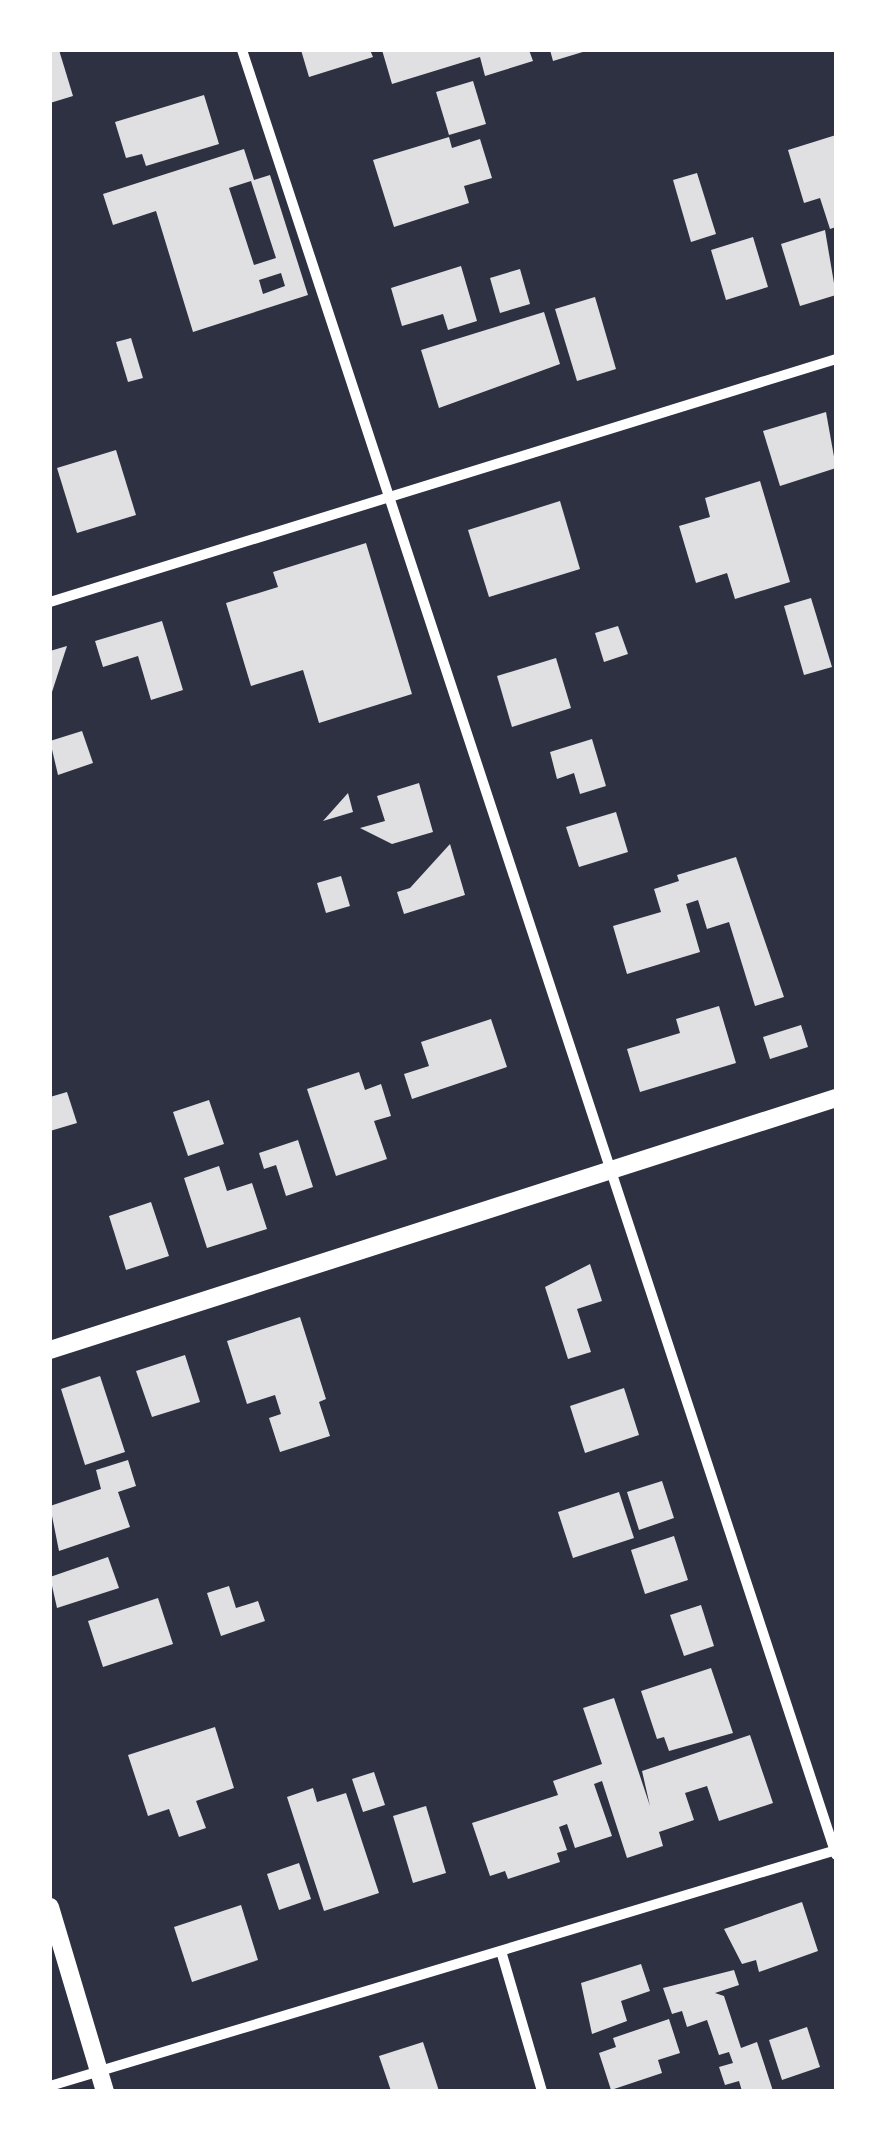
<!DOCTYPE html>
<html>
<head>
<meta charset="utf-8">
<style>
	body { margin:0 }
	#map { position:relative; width:886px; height:2141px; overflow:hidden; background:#2d3142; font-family:Figtree,sans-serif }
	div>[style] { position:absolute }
	.building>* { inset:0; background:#e0e0e3 }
	.minor>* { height:10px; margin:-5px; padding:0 5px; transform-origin:5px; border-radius:5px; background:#fff }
	.tertiary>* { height:18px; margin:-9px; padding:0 9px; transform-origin:9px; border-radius:9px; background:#fff }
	span { translate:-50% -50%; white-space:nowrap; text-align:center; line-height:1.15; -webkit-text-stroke:9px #fff; paint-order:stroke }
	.frame { position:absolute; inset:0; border:52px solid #fff; pointer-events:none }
</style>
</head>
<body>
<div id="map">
	<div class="building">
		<i style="clip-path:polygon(50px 50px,59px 50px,73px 96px,50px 103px)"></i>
		<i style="clip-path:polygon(301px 50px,370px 50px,373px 57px,309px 77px)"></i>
		<i style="clip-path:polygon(382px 50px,529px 50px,533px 61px,485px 76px,480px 57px,392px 84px)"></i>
		<i style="clip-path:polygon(550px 50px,586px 50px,586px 51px,553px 61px)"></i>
		<i style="clip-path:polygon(473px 81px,486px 124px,449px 135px,436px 92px)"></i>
		<i style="clip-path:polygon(204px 95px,219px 144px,146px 166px,142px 154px,126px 158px,115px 122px)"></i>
		<i style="clip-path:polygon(836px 135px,836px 227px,830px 229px,820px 198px,804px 203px,788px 150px)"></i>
		<i style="clip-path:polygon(449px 137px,452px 148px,480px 139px,492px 178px,464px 186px,469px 203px,394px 227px,373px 160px)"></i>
		<i style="clip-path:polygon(evenodd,244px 149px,254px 180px,270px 175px,308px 295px,193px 332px,156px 211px,113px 225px,103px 194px,244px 149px,251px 181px,276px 258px,254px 265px,229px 188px,251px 181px,244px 149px,281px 273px,285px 286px,263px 294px,259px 280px,281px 273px)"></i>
		<i style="clip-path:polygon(697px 173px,716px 234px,691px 242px,673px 180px)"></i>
		<i style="clip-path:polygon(825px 230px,836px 295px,800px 306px,781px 244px)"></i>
		<i style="clip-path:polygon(753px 237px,768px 287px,726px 300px,711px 250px)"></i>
		<i style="clip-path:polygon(461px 266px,477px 321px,448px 330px,443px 314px,402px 326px,391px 288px)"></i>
		<i style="clip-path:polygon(520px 269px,530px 304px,500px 313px,490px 278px)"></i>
		<i style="clip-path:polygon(595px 297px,616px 369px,577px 381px,555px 309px)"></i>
		<i style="clip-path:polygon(544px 312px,560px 364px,439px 408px,421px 350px)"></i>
		<i style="clip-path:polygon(131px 338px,143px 378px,128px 382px,116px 342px)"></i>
		<i style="clip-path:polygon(826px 412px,836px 468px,780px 486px,763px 431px)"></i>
		<i style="clip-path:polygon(116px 450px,136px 515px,77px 533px,57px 468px)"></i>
		<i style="clip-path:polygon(760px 481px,790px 582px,735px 599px,727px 573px,696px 583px,679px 526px,710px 517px,705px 498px)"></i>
		<i style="clip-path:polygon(560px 501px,580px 569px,489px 597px,468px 530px)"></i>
		<i style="clip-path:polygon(366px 543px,412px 694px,319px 723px,303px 670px,251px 686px,226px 603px,278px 587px,273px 572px)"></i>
		<i style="clip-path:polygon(811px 598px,832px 667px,804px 675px,784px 606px)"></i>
		<i style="clip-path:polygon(162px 621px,183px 690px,151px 700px,138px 656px,103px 667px,95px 641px)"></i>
		<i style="clip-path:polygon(618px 626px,628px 654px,604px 662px,595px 633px)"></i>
		<i style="clip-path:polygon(67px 646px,51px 695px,50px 695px,50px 651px)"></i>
		<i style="clip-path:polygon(556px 658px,571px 708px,512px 727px,497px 676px)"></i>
		<i style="clip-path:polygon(82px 731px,93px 763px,58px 775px,50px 741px)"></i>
		<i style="clip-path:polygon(592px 739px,606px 786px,580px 794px,574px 773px,557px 779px,550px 752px)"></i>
		<i style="clip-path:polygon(419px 783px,433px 832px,392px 844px,360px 828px,385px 821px,377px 796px)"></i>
		<i style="clip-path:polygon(348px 793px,353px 812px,323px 821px)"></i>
		<i style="clip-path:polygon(616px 812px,628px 852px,579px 867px,566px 827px)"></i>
		<i style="clip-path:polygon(450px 844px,465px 895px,404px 914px,397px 892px,410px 888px)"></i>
		<i style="clip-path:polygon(736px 857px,784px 997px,755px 1006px,729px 922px,707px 929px,698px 900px,686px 904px,700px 952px,627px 974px,613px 926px,661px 912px,654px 889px,679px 881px,677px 875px)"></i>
		<i style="clip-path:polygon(341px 876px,350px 906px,326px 913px,317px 883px)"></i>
		<i style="clip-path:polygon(719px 1006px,736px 1063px,640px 1092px,627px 1049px,680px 1033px,676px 1019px)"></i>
		<i style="clip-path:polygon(491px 1019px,507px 1067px,412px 1099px,404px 1074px,429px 1066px,421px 1042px)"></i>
		<i style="clip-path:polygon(801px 1025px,808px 1047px,770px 1059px,763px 1037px)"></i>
		<i style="clip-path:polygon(359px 1072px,365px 1090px,381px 1084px,391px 1116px,374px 1121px,387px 1159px,336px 1176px,307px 1089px)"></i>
		<i style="clip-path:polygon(67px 1092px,77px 1123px,50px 1131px,50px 1097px)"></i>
		<i style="clip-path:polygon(209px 1100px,224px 1144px,188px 1156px,173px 1112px)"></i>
		<i style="clip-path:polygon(298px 1140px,313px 1187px,286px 1196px,276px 1165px,264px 1169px,259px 1153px)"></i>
		<i style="clip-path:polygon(219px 1166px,227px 1191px,252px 1183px,267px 1229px,207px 1248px,184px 1178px)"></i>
		<i style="clip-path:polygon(151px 1202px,169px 1256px,126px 1270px,109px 1216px)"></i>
		<i style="clip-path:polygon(590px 1264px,602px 1301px,577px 1309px,591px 1352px,568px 1359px,545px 1287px)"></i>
		<i style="clip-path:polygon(300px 1317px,326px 1399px,319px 1402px,330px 1436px,280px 1452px,269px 1418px,281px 1414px,275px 1395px,247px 1404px,227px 1341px)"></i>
		<i style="clip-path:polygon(185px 1355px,200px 1402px,152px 1417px,136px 1371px)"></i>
		<i style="clip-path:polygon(100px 1376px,125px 1452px,85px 1465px,61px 1389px)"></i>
		<i style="clip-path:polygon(624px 1388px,639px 1435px,585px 1453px,570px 1406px)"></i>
		<i style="clip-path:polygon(128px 1460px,136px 1486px,118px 1492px,130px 1527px,59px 1551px,50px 1506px,101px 1489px,96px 1470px)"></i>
		<i style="clip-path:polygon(662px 1481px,674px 1518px,639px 1530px,627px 1492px)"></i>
		<i style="clip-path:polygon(619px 1492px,634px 1538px,573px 1558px,558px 1512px)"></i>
		<i style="clip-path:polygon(674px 1536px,688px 1580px,645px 1594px,631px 1550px)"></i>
		<i style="clip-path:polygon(108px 1557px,119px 1588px,57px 1608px,50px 1577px)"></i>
		<i style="clip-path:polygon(229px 1586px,236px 1608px,258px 1601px,265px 1621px,221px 1636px,207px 1593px)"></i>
		<i style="clip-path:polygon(158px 1598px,173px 1644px,103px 1667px,88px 1621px)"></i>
		<i style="clip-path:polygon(701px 1605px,714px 1646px,684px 1656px,670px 1615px)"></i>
		<i style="clip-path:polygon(711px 1668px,733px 1733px,669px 1751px,664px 1737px,657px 1739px,641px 1691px)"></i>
		<i style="clip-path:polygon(614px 1698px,650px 1806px,642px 1771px,750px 1735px,773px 1803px,719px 1821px,707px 1786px,685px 1793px,694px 1820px,659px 1832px,663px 1846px,627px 1858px,602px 1781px,594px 1784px,612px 1836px,575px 1848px,567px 1824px,559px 1827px,567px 1850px,557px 1853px,560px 1862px,508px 1879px,505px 1871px,490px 1876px,472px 1823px,558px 1795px,553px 1781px,602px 1764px,583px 1708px)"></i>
		<i style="clip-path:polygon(215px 1727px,234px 1788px,196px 1801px,206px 1828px,179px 1837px,169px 1809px,148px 1816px,128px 1755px)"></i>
		<i style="clip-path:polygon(374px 1772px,385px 1805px,363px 1812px,352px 1779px)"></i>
		<i style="clip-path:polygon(313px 1788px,317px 1802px,346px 1793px,379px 1893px,324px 1911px,287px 1797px)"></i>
		<i style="clip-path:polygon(426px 1806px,446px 1873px,413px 1883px,393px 1816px)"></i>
		<i style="clip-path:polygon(299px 1863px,311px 1899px,279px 1910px,267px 1874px)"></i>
		<i style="clip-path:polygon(802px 1902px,818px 1951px,759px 1972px,756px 1960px,742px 1964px,724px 1929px)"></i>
		<i style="clip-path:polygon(241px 1905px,258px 1960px,192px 1982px,174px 1927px)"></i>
		<i style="clip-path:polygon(641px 1964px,650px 1991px,621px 2001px,627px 2021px,592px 2034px,581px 1983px)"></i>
		<i style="clip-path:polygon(734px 1970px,739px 1985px,715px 1993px,724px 1996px,741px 2048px,757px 2042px,773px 2091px,742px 2091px,739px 2081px,725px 2085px,719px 2067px,733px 2063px,729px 2052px,719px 2055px,707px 2020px,687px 2027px,682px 2011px,672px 2014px,663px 1988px)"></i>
		<i style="clip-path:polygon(669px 2019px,680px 2053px,658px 2060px,662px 2073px,611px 2090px,599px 2053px,616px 2047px,613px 2038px)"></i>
		<i style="clip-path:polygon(807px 2027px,820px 2067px,782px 2080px,769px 2040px)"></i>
		<i style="clip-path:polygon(423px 2042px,439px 2091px,391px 2091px,379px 2056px)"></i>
	</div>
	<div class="minor">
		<i style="left:242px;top:50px;width:1900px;rotate:71.78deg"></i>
		<i style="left:50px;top:602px;width:823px;rotate:-17.18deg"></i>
		<i style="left:501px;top:1951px;width:146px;rotate:73.7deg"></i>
		<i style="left:50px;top:2086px;width:821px;rotate:-16.71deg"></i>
	</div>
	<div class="tertiary">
		<i style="left:50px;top:1350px;width:825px;rotate:-17.78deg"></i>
		<i style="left:50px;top:1907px;width:192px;rotate:73.4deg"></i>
	</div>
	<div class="frame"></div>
</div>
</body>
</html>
